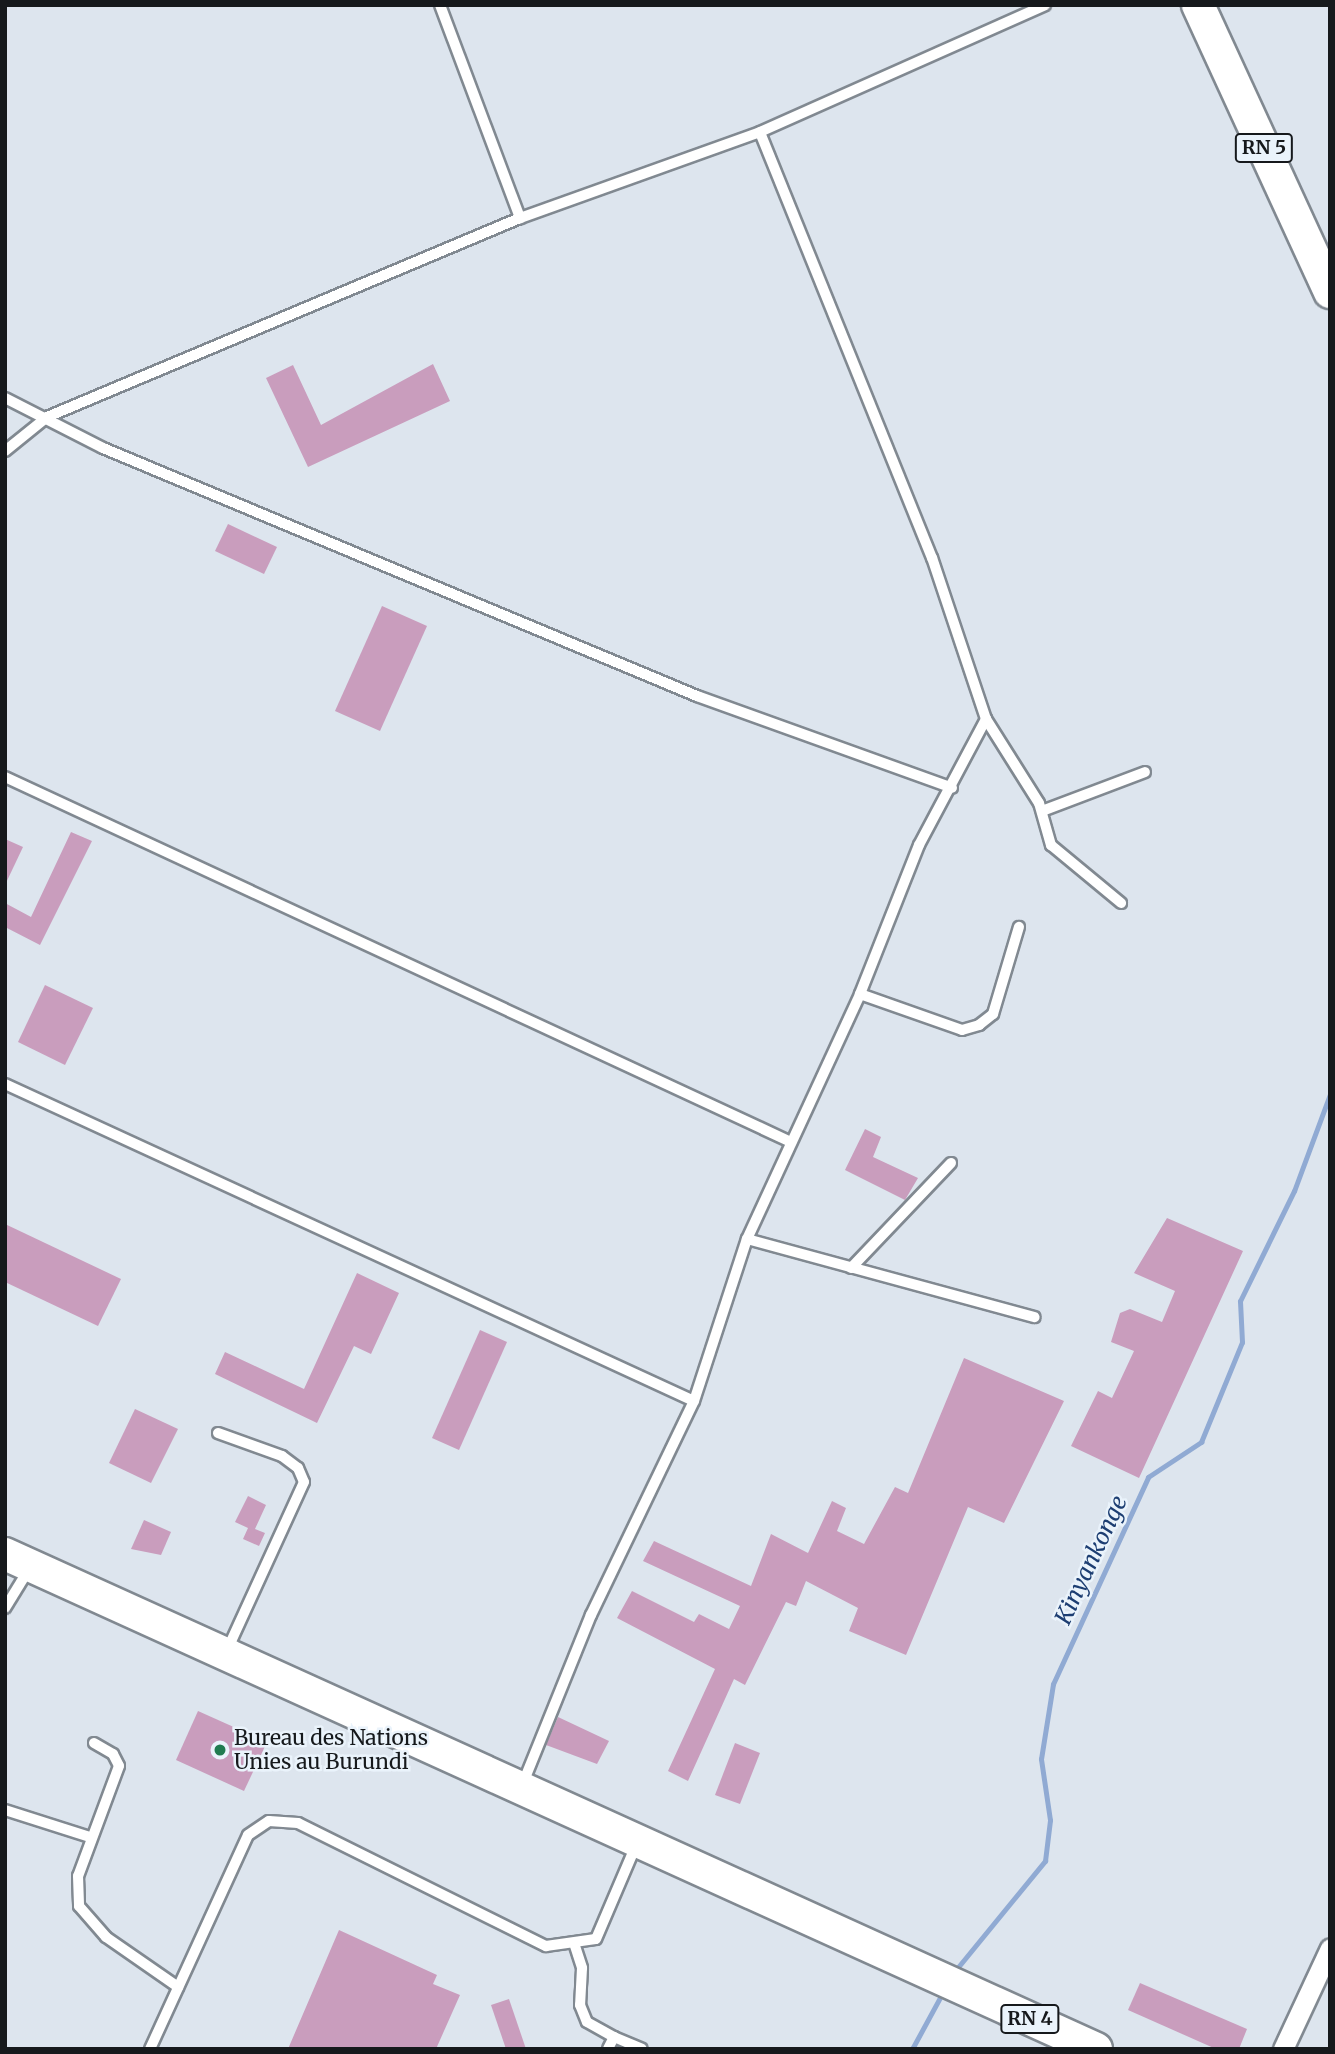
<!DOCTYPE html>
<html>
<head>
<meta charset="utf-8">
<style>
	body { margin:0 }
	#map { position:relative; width:1335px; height:2054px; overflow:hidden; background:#dde5ee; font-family:Merriweather,serif }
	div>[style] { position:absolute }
	.stream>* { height:5px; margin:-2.5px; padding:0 2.5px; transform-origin:2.5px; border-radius:2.5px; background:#90aad3 }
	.building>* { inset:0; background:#c99dbd }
	.roads { filter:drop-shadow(2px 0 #818991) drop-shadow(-2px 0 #818991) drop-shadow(0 2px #818991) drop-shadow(0 -2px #818991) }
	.service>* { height:10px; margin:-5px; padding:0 5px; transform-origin:5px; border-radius:5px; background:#fff }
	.minor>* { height:19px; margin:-9.5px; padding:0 9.5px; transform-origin:9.5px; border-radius:9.5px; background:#fff }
	.primary>* { height:32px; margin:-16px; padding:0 16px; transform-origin:16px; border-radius:16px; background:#fff }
	.dots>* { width:19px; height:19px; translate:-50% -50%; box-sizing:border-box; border:4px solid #eaf3fb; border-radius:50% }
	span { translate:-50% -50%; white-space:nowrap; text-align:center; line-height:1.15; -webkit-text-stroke:5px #eaf3fb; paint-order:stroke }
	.shield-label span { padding:2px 5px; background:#eaf3fb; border:2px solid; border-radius:5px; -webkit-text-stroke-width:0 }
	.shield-label { font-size:19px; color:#16191c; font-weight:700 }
	.poi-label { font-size:21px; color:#16191c }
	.left { translate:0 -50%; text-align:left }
	.water-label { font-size:23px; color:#1d3e72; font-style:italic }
	.frame { position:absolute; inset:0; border:7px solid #16191c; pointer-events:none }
</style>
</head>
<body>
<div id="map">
	<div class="stream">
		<i style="left:954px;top:1972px;width:144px;rotate:-50.7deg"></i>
		<i style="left:1045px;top:1861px;width:41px;rotate:-83deg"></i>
		<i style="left:1050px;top:1820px;width:62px;rotate:-98.4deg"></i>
		<i style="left:1041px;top:1759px;width:76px;rotate:-80.9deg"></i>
		<i style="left:1053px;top:1684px;width:228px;rotate:-65.3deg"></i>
		<i style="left:1148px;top:1477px;width:64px;rotate:-33.4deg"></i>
		<i style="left:1201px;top:1442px;width:108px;rotate:-67.7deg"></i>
		<i style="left:1242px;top:1342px;width:41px;rotate:-92.8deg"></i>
		<i style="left:1240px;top:1301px;width:123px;rotate:-63.9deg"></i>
		<i style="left:1294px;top:1191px;width:103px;rotate:-69.6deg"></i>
		<i style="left:912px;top:2049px;width:67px;rotate:-61.5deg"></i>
	</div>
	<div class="building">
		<i style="clip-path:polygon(433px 364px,450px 401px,308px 467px,266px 378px,293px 365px,321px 425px)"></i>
		<i style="clip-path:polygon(228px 524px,277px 547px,264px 574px,215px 551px)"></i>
		<i style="clip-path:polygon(382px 606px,427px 626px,380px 731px,335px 711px)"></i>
		<i style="clip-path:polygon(71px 832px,92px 841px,40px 945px,5px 927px,5px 903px,31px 917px)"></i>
		<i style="clip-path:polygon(5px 839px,23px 847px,5px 885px)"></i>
		<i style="clip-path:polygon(45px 985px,93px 1008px,65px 1065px,18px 1042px)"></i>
		<i style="clip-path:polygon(865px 1129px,881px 1137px,873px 1157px,918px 1178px,905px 1200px,845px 1170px)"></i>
		<i style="clip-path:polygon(1167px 1218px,1243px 1251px,1139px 1478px,1071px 1446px,1098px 1391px,1112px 1398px,1134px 1351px,1111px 1342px,1120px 1313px,1130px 1309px,1162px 1322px,1175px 1291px,1134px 1273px)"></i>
		<i style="clip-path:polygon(5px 1224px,121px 1279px,98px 1326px,5px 1282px)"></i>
		<i style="clip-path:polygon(357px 1273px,399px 1293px,371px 1354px,354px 1346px,317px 1423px,215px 1374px,225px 1352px,304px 1389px)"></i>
		<i style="clip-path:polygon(480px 1330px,507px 1342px,459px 1450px,432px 1438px)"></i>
		<i style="clip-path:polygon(964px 1358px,1064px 1401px,1004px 1523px,968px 1507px,906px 1655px,849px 1631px,858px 1608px,806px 1581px,796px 1606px,786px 1602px,745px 1685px,734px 1679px,688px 1781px,668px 1771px,715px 1669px,617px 1618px,632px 1591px,694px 1622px,699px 1614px,729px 1629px,740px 1606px,643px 1561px,654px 1541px,751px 1586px,771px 1534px,808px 1553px,832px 1501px,846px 1508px,837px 1531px,864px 1544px,895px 1487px,908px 1493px)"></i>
		<i style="clip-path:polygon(135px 1409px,178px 1429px,151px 1483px,109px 1463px)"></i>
		<i style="clip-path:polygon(248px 1496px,266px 1505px,255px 1529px,265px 1533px,259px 1546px,243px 1539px,248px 1528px,235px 1522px)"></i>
		<i style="clip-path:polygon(144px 1520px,171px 1532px,161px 1555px,131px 1549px)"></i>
		<i style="clip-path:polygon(198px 1711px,267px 1742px,244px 1791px,176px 1760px)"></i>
		<i style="clip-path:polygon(558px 1717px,609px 1741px,597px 1764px,546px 1745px)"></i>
		<i style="clip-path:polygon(735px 1743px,760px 1753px,740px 1804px,715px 1795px)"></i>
		<i style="clip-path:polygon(339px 1930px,437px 1975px,433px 1984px,460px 1995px,436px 2049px,288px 2049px)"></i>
		<i style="clip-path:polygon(1140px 1983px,1247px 2029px,1239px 2049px,1216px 2049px,1128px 2010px)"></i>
		<i style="clip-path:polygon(509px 1999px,526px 2049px,506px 2049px,491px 2005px)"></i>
	</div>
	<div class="roads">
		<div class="service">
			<i style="left:440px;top:5px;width:228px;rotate:69.4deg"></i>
			<i style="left:5px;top:398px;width:110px;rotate:27deg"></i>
			<i style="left:103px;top:448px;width:644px;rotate:22.66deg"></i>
			<i style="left:697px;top:696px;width:271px;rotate:19.8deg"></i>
			<i style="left:5px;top:451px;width:54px;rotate:-39deg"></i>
			<i style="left:47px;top:417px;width:513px;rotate:-22.82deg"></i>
			<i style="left:520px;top:218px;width:255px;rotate:-19.7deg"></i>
			<i style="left:760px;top:132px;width:312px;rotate:-24deg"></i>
			<i style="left:986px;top:719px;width:99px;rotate:57.8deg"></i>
			<i style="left:1039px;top:803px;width:44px;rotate:74.1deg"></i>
			<i style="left:1051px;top:845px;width:91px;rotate:39.6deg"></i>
			<i style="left:5px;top:777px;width:867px;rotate:24.91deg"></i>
			<i style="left:1042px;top:811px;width:110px;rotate:-20.7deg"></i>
			<i style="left:860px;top:994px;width:108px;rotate:19.4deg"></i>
			<i style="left:962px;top:1030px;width:18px;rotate:-16deg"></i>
			<i style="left:979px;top:1025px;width:18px;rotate:-38deg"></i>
			<i style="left:993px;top:1014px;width:91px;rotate:-73.4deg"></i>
			<i style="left:5px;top:1084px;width:758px;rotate:24.71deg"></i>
			<i style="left:747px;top:1239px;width:298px;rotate:15.2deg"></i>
			<i style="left:851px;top:1268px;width:145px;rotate:-46.4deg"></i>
			<i style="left:218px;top:1433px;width:68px;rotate:19.8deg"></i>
			<i style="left:282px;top:1456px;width:20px;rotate:37deg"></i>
			<i style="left:298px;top:1468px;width:15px;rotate:67deg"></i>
			<i style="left:304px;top:1482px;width:185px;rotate:114.6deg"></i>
			<i style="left:5px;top:1608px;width:46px;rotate:-58.4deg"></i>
			<i style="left:94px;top:1743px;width:22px;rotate:30deg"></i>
			<i style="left:113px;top:1754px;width:13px;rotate:63deg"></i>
			<i style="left:119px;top:1766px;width:117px;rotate:110.4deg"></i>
			<i style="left:78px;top:1876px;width:30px;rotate:88deg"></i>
			<i style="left:79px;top:1906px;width:41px;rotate:48.9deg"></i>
			<i style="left:106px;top:1937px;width:88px;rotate:34.8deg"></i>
			<i style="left:523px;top:1783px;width:181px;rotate:-68deg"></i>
			<i style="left:591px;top:1615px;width:237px;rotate:-64.3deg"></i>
			<i style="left:694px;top:1401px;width:170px;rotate:-71.9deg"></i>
			<i style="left:747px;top:1239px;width:270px;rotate:-65.2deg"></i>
			<i style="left:860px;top:994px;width:160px;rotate:-68.4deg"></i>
			<i style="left:919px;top:845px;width:143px;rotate:-62deg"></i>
			<i style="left:986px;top:719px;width:170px;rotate:-108.5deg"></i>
			<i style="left:932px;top:558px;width:459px;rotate:-112deg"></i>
			<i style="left:5px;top:1810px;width:89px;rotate:17.6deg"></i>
			<i style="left:575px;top:1946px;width:23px;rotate:72deg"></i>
			<i style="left:582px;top:1968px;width:37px;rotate:93deg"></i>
			<i style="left:580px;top:2005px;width:18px;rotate:68deg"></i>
			<i style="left:587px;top:2022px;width:31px;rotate:29deg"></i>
			<i style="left:614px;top:2037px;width:13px;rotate:117deg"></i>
			<i style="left:614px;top:2037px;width:30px;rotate:23deg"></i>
			<i style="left:150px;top:2049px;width:235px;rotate:-65.4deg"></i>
			<i style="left:248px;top:1835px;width:25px;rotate:-34deg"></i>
			<i style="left:269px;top:1821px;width:29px;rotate:4deg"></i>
			<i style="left:298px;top:1823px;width:277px;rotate:26.4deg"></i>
			<i style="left:546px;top:1946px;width:50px;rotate:-8deg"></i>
			<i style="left:596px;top:1939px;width:102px;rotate:-66.9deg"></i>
		</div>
		<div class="minor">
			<i style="left:1283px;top:2049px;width:111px;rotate:-65deg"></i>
		</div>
		<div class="primary">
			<i style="left:1198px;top:5px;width:316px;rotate:65.3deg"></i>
			<i style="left:5px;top:1554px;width:1198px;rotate:24.4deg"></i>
		</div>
	</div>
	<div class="dots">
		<i style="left:220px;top:1750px;background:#207b50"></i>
	</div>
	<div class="shield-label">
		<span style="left:1264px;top:148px">RN 5</span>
		<span style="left:1030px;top:2019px">RN 4</span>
	</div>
	<div class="poi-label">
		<span class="left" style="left:234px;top:1750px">Bureau des Nations<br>Unies au Burundi</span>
	</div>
	<div class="water-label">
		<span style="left:1091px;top:1560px;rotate:-65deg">Kinyankonge</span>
	</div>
	<div class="frame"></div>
</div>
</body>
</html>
